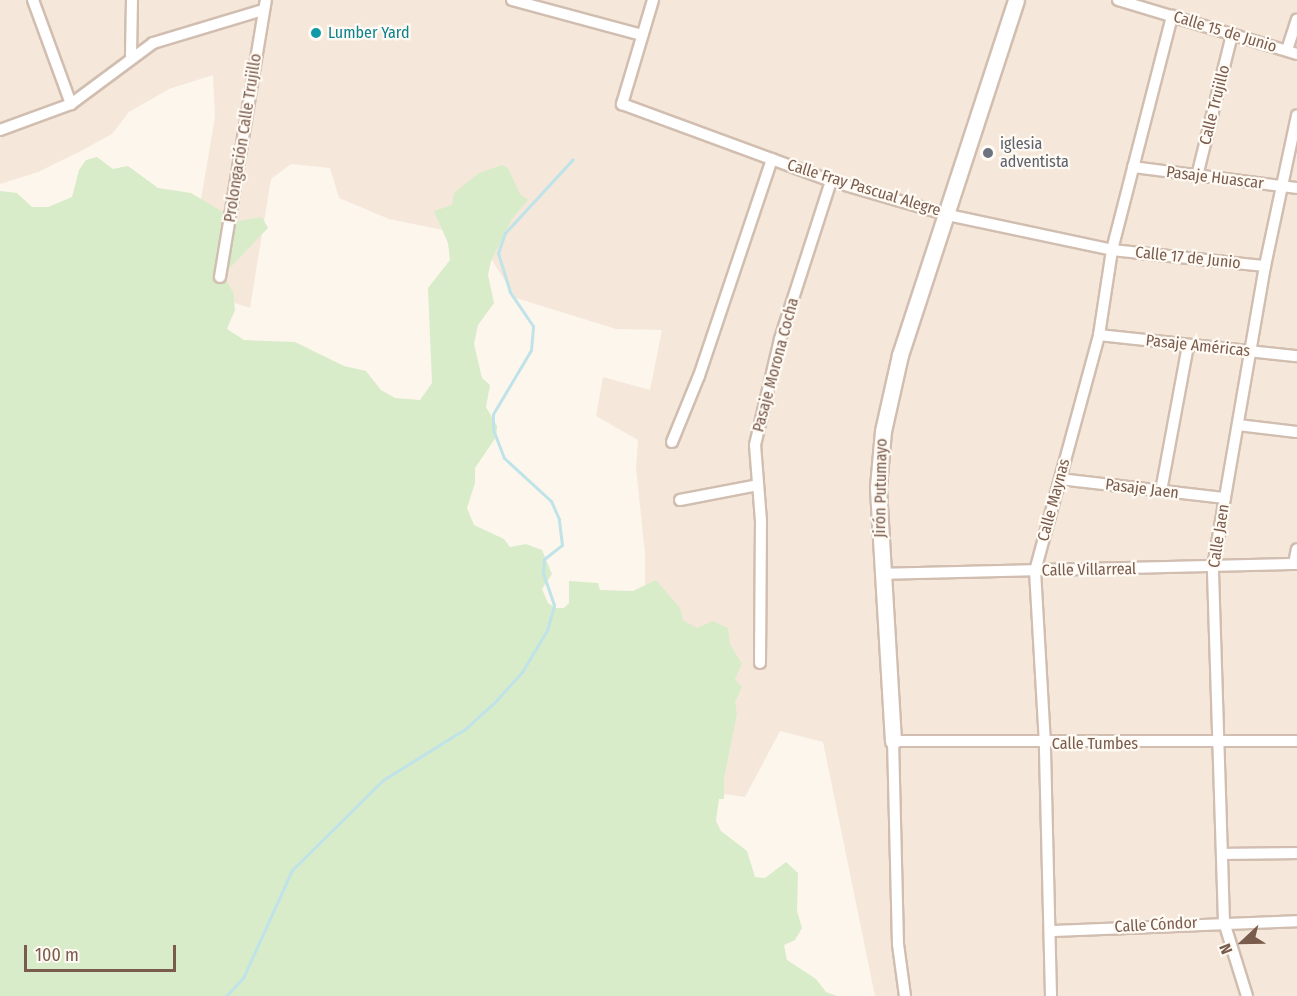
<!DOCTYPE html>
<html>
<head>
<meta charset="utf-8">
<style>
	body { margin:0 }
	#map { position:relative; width:1297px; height:996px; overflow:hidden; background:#fdf6ec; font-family:"Fira Sans Condensed",sans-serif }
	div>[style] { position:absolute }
	.residential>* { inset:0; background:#f5e8da }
	.green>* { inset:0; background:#d8ecc9 }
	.stream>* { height:3px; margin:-1.5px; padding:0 1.5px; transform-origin:1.5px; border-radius:1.5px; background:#bfe3e8 }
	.roads { filter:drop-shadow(2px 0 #d1beb0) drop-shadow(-2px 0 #d1beb0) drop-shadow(0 2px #d1beb0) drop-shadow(0 -2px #d1beb0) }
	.street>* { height:10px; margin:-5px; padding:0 5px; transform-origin:5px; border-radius:5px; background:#fff }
	.secondary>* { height:15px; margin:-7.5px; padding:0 7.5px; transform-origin:7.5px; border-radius:7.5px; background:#fff }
	.dots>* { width:16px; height:16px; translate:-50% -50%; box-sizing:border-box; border:3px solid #fffaf3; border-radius:50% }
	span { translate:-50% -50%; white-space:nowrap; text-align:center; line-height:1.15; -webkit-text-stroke:4.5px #fffaf3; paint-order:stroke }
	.street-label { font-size:16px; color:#7a5c4d }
	.culture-label { font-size:16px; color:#0d838f }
	.left { translate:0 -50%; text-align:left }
	.worship-label { font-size:16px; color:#5b616d }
	.north { position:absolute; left:1213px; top:912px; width:60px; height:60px; -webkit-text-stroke:4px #fffaf3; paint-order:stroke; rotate:248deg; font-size:16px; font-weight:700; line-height:24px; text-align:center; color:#7a5c4d }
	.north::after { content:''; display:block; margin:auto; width:21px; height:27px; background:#7a5c4d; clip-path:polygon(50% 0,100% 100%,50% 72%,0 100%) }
	.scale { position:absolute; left:24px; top:945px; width:152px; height:27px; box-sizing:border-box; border:3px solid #7a5c4d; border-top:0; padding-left:8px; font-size:18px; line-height:21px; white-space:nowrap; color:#7a5c4d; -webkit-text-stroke:4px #fffaf3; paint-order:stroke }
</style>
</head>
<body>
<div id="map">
	<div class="residential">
		<i style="clip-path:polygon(0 0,1297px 0,1297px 996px,875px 996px,823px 742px,780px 731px,745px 797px,689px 789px,645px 601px,645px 554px,636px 468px,638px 440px,596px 416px,603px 377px,650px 390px,662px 330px,616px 329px,516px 298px,477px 237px,389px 219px,339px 198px,330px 168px,291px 164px,271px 179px,250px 308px,186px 287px,215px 117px,213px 75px,169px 89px,129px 112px,112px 134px,83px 150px,38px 172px,0 184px)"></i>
	</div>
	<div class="green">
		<i style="clip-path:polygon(97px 157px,113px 169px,128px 166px,158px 188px,191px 193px,238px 221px,262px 217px,268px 228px,223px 275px,233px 292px,235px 310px,227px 329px,244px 340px,295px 342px,344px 366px,366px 371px,381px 390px,395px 398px,420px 400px,432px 383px,428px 288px,450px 260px,448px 243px,434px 211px,452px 205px,454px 193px,479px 173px,502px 165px,508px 168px,520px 194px,528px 200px,512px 219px,491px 261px,488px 275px,494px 303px,478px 325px,474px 344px,482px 378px,490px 385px,486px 407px,497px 426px,496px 437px,475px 468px,475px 483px,467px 508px,474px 525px,504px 539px,510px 547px,526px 544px,542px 550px,552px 574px,542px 589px,548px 603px,556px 608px,564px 608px,569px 603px,569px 581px,598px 583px,600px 590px,633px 591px,656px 580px,680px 608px,683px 620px,697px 628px,713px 621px,728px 628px,730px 644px,742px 664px,735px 679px,742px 687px,735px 702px,737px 714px,724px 778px,724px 799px,719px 799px,716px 821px,721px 831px,747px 851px,755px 877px,765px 878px,786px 862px,798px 873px,797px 911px,802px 928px,795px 940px,784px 945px,787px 960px,816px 979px,826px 992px,837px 996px,0 996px,0 191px,17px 193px,32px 207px,48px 207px,72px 197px,79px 170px,86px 160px)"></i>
	</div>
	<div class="stream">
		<i style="left:226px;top:996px;width:25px;rotate:-47deg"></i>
		<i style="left:243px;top:978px;width:119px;rotate:-65.6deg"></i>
		<i style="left:292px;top:870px;width:128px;rotate:-44.7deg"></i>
		<i style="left:383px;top:780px;width:97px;rotate:-31.9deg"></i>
		<i style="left:465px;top:729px;width:39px;rotate:-42deg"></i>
		<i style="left:494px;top:703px;width:42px;rotate:-47.9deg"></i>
		<i style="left:522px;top:672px;width:49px;rotate:-59.2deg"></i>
		<i style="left:547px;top:630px;width:26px;rotate:-74deg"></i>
		<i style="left:554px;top:605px;width:34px;rotate:-109deg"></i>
		<i style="left:543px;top:573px;width:14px;rotate:-86deg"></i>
		<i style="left:544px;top:559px;width:23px;rotate:-38deg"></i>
		<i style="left:562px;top:545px;width:26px;rotate:-97deg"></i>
		<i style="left:559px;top:519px;width:20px;rotate:-114deg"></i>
		<i style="left:551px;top:501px;width:64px;rotate:-137.5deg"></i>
		<i style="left:504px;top:458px;width:30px;rotate:-111deg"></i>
		<i style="left:493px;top:430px;width:16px;rotate:-90deg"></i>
		<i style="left:493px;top:414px;width:74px;rotate:-59.3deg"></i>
		<i style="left:531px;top:350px;width:24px;rotate:-85deg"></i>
		<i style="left:533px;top:326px;width:41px;rotate:-124.1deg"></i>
		<i style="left:510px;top:292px;width:41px;rotate:-107.1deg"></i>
		<i style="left:498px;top:253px;width:21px;rotate:-71deg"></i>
		<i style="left:505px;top:233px;width:100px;rotate:-47.4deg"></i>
	</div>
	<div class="roads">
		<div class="street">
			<i style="left:33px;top:0;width:111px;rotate:69.9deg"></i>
			<i style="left:512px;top:0;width:135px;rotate:15.1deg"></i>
			<i style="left:653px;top:0;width:109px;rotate:106.6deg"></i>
			<i style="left:622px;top:104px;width:223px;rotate:20.2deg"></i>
			<i style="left:831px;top:181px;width:122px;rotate:16.2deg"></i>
			<i style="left:948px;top:215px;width:168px;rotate:12deg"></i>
			<i style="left:1112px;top:250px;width:154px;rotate:6deg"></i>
			<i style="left:1118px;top:0;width:187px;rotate:16.8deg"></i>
			<i style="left:1287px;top:50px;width:32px;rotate:-72deg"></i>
			<i style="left:131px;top:56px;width:56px;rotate:-89deg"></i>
			<i style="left:0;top:130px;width:76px;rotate:-20.1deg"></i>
			<i style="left:71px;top:104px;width:102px;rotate:-36.6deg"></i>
			<i style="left:153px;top:43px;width:115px;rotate:-16.7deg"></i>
			<i style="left:1133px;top:167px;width:165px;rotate:7.3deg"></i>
			<i style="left:1197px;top:176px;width:145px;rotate:-76.1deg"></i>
			<i style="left:220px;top:277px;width:281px;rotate:-80.6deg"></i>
			<i style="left:1099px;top:335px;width:199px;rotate:6.1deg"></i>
			<i style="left:1238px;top:425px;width:59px;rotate:6.8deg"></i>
			<i style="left:672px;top:442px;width:71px;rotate:-67.8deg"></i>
			<i style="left:699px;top:376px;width:229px;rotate:-71.4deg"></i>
			<i style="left:1060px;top:479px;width:166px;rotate:6.6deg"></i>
			<i style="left:1161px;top:491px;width:148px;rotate:-79.5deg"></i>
			<i style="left:680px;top:500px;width:79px;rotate:-10.9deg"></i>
			<i style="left:1294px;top:564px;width:15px;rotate:-79deg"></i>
			<i style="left:881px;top:574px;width:416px;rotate:-1.4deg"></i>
			<i style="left:760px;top:663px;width:142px;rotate:-89.6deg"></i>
			<i style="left:761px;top:521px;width:76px;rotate:-94.5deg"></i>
			<i style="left:755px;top:445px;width:109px;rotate:-76.7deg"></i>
			<i style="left:780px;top:339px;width:166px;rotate:-72.1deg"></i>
			<i style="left:1222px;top:854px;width:75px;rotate:-0.8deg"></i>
			<i style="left:1052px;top:931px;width:245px;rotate:-2.3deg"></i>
			<i style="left:905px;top:996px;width:52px;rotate:-97.7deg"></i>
			<i style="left:898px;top:944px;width:203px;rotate:-91.4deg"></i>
			<i style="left:893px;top:741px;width:404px"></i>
			<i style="left:1051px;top:996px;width:252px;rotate:-91.4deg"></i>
			<i style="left:1045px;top:744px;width:173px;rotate:-93.3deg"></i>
			<i style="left:1035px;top:571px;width:245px;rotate:-74.8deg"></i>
			<i style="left:1099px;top:335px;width:86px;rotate:-81.3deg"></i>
			<i style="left:1112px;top:250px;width:242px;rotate:-75.6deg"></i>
			<i style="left:1247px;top:996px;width:77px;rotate:-107.3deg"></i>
			<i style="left:1224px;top:922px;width:355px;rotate:-91.8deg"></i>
			<i style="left:1213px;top:567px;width:305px;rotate:-80.2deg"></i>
			<i style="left:1265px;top:266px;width:154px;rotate:-78deg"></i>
		</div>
		<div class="secondary">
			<i style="left:893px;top:741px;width:254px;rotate:-93.4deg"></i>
			<i style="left:878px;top:487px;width:56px;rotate:-84.9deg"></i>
			<i style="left:883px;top:431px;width:78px;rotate:-77.4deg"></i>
			<i style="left:900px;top:355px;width:373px;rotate:-71.9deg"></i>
		</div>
	</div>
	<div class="dots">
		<i style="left:316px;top:33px;background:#0f9aa8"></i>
		<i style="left:988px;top:153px;background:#6b7280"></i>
	</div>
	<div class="street-label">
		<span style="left:1225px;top:32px;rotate:17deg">Calle 15 de Junio</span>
		<span style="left:1215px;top:105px;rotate:-76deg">Calle Trujillo</span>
		<span style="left:243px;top:138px;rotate:-81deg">Prolongación Calle Trujillo</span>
		<span style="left:1215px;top:178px;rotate:7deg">Pasaje Huascar</span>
		<span style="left:864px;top:188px;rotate:17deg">Calle Fray Pascual Alegre</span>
		<span style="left:1188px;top:258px;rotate:6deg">Calle 17 de Junio</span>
		<span style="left:1198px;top:346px;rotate:6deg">Pasaje Américas</span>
		<span style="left:776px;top:365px;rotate:-75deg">Pasaje Morona Cocha</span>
		<span style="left:881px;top:488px;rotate:-89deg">Jirón Putumayo</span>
		<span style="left:1142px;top:489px;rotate:7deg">Pasaje Jaen</span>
		<span style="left:1054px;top:500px;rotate:-75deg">Calle Maynas</span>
		<span style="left:1219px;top:536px;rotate:-81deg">Calle Jaen</span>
		<span style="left:1089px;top:570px;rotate:-1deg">Calle Villarreal</span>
		<span style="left:1095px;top:744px">Calle Tumbes</span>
		<span style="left:1156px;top:925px;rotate:-3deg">Calle Cóndor</span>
	</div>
	<div class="culture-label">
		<span class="left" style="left:328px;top:33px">Lumber Yard</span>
	</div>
	<div class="worship-label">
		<span class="left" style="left:1000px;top:153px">iglesia<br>adventista</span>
	</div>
	<div class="north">N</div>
	<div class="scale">100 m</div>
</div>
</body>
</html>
